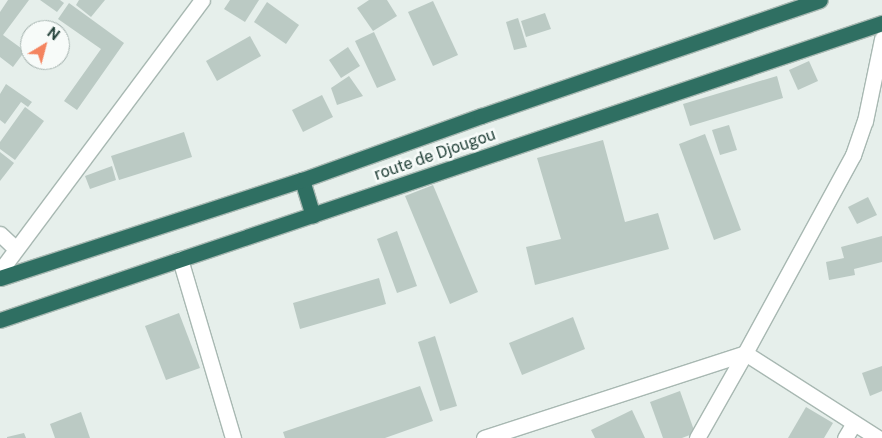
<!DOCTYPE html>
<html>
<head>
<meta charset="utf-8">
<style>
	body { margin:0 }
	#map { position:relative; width:882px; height:438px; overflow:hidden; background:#e6efeb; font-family:"Public Sans",sans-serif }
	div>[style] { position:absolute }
	.building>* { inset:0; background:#bbcac4 }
	.roads { filter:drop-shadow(1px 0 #a8b8b2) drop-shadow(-1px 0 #a8b8b2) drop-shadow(0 1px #a8b8b2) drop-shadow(0 -1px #a8b8b2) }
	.minor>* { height:15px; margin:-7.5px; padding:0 7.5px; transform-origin:7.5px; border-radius:7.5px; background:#fff }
	.highway>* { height:15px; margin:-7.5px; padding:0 7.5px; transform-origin:7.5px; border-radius:7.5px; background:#2f6f62 }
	span { translate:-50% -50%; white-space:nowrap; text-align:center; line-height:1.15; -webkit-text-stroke:5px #f7fbf9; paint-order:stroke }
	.street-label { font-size:16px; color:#24423a }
	.north { position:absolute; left:20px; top:20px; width:50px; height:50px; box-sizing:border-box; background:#f7fbf9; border:1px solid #a3b1ad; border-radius:50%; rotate:37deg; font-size:14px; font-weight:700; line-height:20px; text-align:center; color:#24423a }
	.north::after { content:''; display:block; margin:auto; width:18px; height:22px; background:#f4845f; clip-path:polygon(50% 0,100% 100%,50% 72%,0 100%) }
</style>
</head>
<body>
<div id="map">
	<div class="building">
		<i style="clip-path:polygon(8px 0,29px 0,3px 35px,25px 51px,13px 67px,0 57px,0 12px)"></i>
		<i style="clip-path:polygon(40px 0,60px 0,64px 3px,57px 12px)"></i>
		<i style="clip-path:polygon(79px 0,105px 0,91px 17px,76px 5px)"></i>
		<i style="clip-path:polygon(230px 0,259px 0,245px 22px,224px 9px)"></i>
		<i style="clip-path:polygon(369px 0,387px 0,397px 16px,373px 31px,357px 8px)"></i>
		<i style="clip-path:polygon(433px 1px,458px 55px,433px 66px,408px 12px)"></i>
		<i style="clip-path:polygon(267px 2px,299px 25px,286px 44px,254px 22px)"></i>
		<i style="clip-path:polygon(69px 3px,124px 43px,77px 110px,64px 101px,101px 49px,58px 19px)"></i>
		<i style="clip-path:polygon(545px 13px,551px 29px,526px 37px,521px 21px)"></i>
		<i style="clip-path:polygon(518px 18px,527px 47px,514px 50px,506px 22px)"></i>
		<i style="clip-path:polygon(374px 32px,396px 80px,377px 88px,355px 41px)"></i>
		<i style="clip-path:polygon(250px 36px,261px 56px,217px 81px,206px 61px)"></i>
		<i style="clip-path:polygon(348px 47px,360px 66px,341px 78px,329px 60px)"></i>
		<i style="clip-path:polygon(809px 61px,818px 81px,798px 90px,789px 70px)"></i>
		<i style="clip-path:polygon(349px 76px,363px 96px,337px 105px,331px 88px)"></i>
		<i style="clip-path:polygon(777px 76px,783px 98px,690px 126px,683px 104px)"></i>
		<i style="clip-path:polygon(6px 84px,32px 102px,28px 107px,21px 102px,5px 124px,0 120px,0 94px)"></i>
		<i style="clip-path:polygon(322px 95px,333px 117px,303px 132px,292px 110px)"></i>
		<i style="clip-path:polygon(25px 107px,44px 121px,15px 160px,0 149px,0 142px)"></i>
		<i style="clip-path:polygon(729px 125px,737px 150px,720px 155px,712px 130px)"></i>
		<i style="clip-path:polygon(184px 132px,192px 157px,119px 180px,111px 156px)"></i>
		<i style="clip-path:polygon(705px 134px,741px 230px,714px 240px,679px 144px)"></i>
		<i style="clip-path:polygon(603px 140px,625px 222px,658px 213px,669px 249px,535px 285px,526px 247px,561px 239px,537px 158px)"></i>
		<i style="clip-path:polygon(0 152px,14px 163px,0 181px)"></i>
		<i style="clip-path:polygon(112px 166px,116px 180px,90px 189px,85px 176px)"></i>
		<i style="clip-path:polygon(433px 185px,478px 292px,450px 304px,405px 196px)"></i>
		<i style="clip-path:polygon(868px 197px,877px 215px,857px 224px,848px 207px)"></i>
		<i style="clip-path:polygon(397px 231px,417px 286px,397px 293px,377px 239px)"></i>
		<i style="clip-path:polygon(882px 236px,882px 262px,854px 269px,855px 275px,829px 280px,826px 262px,844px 258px,841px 247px)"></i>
		<i style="clip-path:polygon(379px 278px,386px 304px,300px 329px,293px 303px)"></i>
		<i style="clip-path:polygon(179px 313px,200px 368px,166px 380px,145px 326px)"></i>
		<i style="clip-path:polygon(573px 317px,585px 349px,522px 375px,509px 343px)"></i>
		<i style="clip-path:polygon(435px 336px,457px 406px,440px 411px,418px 342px)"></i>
		<i style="clip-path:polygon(882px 366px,882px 391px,870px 396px,862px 373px)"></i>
		<i style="clip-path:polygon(420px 386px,433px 421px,385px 438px,285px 438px,283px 432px)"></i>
		<i style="clip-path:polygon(680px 391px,695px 433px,682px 438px,663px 438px,650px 402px)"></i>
		<i style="clip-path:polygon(806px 407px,833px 423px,824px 438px,788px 438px)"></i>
		<i style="clip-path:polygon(632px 410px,645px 438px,595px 438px,591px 430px)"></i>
		<i style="clip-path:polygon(81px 412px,90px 438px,55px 438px,50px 424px)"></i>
		<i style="clip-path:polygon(24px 433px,26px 438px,7px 438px,7px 437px)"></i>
	</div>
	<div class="roads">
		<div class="minor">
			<i style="left:0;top:234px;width:21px;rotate:43deg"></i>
			<i style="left:180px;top:259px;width:187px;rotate:73.5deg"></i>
			<i style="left:0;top:271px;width:338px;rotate:-53.3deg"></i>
			<i style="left:484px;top:438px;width:274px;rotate:-18deg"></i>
			<i style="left:745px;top:353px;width:158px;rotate:32.6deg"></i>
			<i style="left:697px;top:438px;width:98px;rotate:-60.5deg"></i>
			<i style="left:745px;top:353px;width:226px;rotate:-61.4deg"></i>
			<i style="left:853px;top:155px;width:36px;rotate:-71deg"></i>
			<i style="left:865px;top:121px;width:84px;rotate:-78.3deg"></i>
			<i style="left:845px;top:438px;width:17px;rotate:-59deg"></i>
		</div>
		<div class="highway">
			<i style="left:302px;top:180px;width:37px;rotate:73deg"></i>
			<i style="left:0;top:278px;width:318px;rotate:-18deg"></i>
			<i style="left:302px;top:180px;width:190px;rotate:-19.7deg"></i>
			<i style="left:481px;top:116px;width:358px;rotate:-18.9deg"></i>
			<i style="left:0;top:320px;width:931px;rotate:-18.61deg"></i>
		</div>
	</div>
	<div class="street-label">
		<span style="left:435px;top:155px;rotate:-19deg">route de Djougou</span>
	</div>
	<div class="north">N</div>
</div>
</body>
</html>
